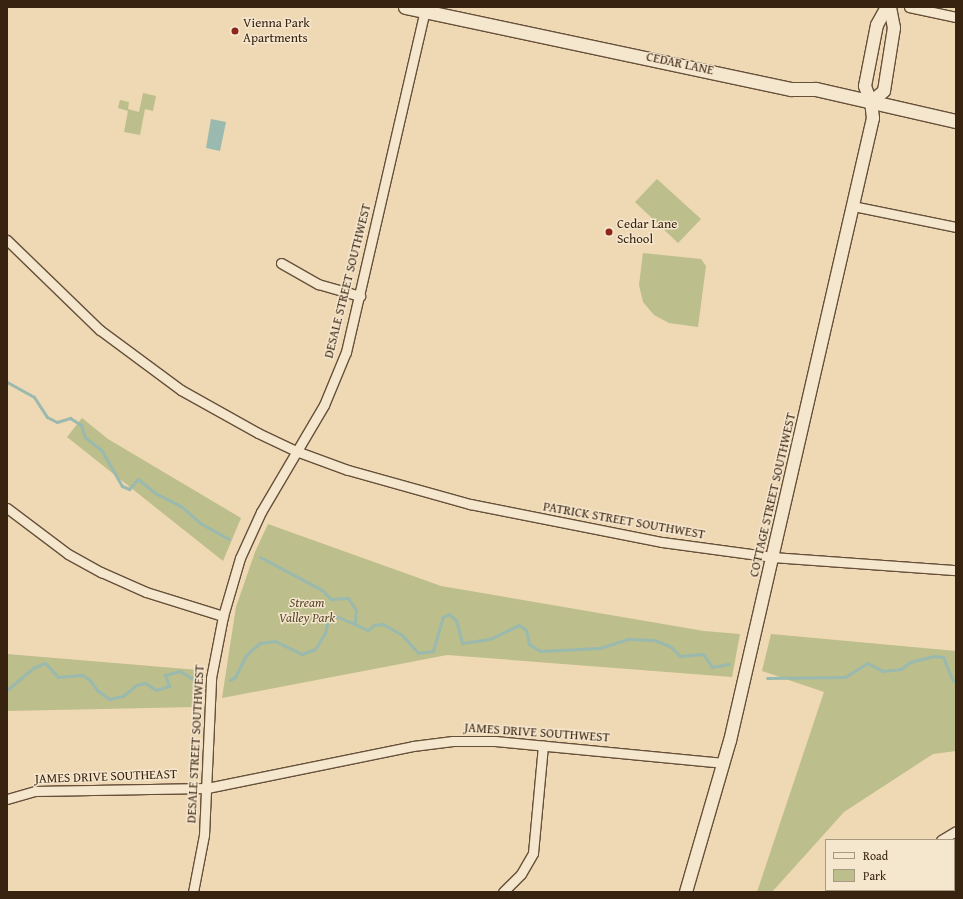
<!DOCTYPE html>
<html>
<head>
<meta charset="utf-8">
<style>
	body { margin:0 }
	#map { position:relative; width:963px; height:899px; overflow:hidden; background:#efd8b4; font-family:"Gentium Book Plus",serif }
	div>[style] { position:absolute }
	.green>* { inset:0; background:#bcbe8b }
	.water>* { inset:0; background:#9ab9af }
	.stream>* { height:3px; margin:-1.5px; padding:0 1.5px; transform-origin:1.5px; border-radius:1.5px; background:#9ab9af }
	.roads { filter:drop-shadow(1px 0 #665039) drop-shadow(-1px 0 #665039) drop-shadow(0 1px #665039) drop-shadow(0 -1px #665039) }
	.minor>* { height:9px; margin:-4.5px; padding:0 4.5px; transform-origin:4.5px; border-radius:4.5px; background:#f5e6ce }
	.tertiary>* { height:12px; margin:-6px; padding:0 6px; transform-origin:6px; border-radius:6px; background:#f5e6ce }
	.secondary>* { height:13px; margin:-6.5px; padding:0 6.5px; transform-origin:6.5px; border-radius:6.5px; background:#f5e6ce }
	.dots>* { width:11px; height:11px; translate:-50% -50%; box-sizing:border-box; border:2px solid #f5e6ce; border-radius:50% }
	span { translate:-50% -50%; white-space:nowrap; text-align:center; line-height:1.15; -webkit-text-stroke:3px #f5e6ce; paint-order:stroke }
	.poi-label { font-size:13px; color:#382310 }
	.left { translate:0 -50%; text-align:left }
	.street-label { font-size:13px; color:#382310 }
	.park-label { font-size:13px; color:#594a2f; font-style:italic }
	.frame { position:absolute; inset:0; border:8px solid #382310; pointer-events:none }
	.legend { position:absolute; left:825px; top:839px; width:130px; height:52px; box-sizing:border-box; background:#f5e6ce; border:1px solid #a99882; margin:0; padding:5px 7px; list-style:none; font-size:12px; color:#382310 }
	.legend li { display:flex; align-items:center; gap:8px; height:20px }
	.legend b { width:20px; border:1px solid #a99882 }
</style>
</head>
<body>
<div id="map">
	<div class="green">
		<i style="clip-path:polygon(143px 93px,156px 96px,153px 111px,145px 109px,140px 135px,124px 132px,128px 111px,118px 108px,120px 100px,129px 102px,128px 109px,139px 112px)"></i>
		<i style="clip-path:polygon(657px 179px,701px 219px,678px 243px,635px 202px)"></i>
		<i style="clip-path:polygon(643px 253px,701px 259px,706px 266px,698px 327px,669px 323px,654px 315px,643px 302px,639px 285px)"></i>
		<i style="clip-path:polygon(82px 418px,108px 439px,241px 518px,223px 561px,67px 437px)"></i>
		<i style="clip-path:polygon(268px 524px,441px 586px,704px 631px,740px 634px,732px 677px,447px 655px,222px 698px,236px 607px,255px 552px)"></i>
		<i style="clip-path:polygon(771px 634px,956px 651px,956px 751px,933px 754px,844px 812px,772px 892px,757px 892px,824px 692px,762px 671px)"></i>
		<i style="clip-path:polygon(7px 654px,198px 670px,195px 707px,7px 711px)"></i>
	</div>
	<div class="water">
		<i style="clip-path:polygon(211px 119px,226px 122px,220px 151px,206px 148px)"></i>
	</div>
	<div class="stream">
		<i style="left:7px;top:382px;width:31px;rotate:29deg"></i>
		<i style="left:34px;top:397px;width:24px;rotate:57deg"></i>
		<i style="left:47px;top:417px;width:11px;rotate:27deg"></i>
		<i style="left:57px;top:422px;width:14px;rotate:-17deg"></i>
		<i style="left:70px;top:418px;width:13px;rotate:32deg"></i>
		<i style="left:81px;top:425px;width:13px;rotate:72deg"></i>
		<i style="left:85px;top:437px;width:22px;rotate:39deg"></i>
		<i style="left:102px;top:451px;width:40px;rotate:60.3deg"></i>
		<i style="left:122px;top:486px;width:8px;rotate:23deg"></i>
		<i style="left:129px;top:489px;width:13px;rotate:-48deg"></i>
		<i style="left:138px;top:479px;width:22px;rotate:39deg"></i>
		<i style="left:155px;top:493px;width:29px;rotate:27deg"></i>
		<i style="left:181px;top:506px;width:25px;rotate:42deg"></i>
		<i style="left:200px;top:523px;width:33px;rotate:29deg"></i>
		<i style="left:260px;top:557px;width:70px;rotate:28deg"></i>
		<i style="left:322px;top:590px;width:13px;rotate:45deg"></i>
		<i style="left:331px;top:599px;width:17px;rotate:-3deg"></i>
		<i style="left:348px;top:598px;width:14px;rotate:56deg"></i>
		<i style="left:356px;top:610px;width:12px;rotate:95deg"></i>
		<i style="left:767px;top:678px;width:78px;rotate:-0.7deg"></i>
		<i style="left:845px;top:677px;width:26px;rotate:-32deg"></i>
		<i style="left:867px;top:663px;width:18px;rotate:27deg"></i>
		<i style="left:883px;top:671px;width:18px;rotate:-6deg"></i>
		<i style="left:901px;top:669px;width:11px;rotate:-38deg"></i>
		<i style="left:910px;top:662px;width:25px;rotate:-14deg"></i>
		<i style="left:934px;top:656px;width:9px;rotate:6deg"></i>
		<i style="left:943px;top:657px;width:24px;rotate:68deg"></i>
		<i style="left:952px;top:679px;width:6px;rotate:45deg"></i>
		<i style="left:230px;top:680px;width:6px;rotate:-31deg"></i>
		<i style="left:235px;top:677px;width:25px;rotate:-63deg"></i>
		<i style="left:246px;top:655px;width:18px;rotate:-41deg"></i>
		<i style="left:260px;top:643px;width:15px;rotate:-8deg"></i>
		<i style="left:275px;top:641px;width:30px;rotate:26deg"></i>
		<i style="left:302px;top:654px;width:14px;rotate:-21deg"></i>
		<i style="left:315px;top:649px;width:19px;rotate:-58deg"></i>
		<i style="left:325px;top:633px;width:9px;rotate:-77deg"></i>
		<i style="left:327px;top:624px;width:12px;rotate:-42deg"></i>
		<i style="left:336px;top:616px;width:35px;rotate:24deg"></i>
		<i style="left:368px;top:630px;width:8px;rotate:-40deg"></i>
		<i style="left:374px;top:625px;width:9px;rotate:-6deg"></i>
		<i style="left:383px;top:624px;width:22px;rotate:30deg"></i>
		<i style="left:402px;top:635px;width:24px;rotate:48deg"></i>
		<i style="left:418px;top:653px;width:15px;rotate:-8deg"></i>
		<i style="left:433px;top:651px;width:35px;rotate:-74deg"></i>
		<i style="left:443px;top:617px;width:7px;rotate:-27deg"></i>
		<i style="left:449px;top:614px;width:9px;rotate:41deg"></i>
		<i style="left:456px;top:620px;width:24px;rotate:75deg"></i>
		<i style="left:462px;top:643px;width:28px;rotate:-8deg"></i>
		<i style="left:490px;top:639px;width:32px;rotate:-26deg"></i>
		<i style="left:519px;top:625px;width:9px;rotate:36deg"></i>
		<i style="left:526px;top:630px;width:14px;rotate:78deg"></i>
		<i style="left:529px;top:644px;width:13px;rotate:32deg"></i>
		<i style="left:540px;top:651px;width:60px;rotate:-2.9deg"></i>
		<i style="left:600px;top:648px;width:28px;rotate:-18deg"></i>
		<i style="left:627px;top:639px;width:27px;rotate:2deg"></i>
		<i style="left:654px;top:640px;width:18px;rotate:22deg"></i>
		<i style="left:671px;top:647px;width:13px;rotate:45deg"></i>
		<i style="left:680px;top:656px;width:23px;rotate:-5deg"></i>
		<i style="left:703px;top:654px;width:16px;rotate:55deg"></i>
		<i style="left:712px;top:667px;width:17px;rotate:-10deg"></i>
		<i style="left:7px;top:690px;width:34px;rotate:-40deg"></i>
		<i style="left:33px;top:668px;width:13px;rotate:-23deg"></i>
		<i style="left:45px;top:663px;width:19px;rotate:47deg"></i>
		<i style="left:58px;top:677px;width:24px;rotate:-5deg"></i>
		<i style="left:82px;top:675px;width:8px;rotate:30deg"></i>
		<i style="left:89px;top:679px;width:14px;rotate:54deg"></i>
		<i style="left:97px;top:690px;width:15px;rotate:37deg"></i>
		<i style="left:109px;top:699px;width:14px;rotate:-12deg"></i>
		<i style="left:123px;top:696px;width:17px;rotate:-40deg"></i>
		<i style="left:136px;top:685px;width:9px;rotate:-13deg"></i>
		<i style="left:145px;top:683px;width:13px;rotate:32deg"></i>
		<i style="left:156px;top:690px;width:14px;rotate:-17deg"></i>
		<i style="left:169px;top:686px;width:12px;rotate:-110deg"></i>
		<i style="left:165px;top:675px;width:16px;rotate:-15deg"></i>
		<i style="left:180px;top:671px;width:15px;rotate:32deg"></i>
	</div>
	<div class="roads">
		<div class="minor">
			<i style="left:909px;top:7px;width:48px;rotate:12deg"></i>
			<i style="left:853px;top:206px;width:105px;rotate:11.5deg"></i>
			<i style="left:7px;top:240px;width:129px;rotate:44.1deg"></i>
			<i style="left:100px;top:330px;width:101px;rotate:36.5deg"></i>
			<i style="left:181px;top:390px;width:88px;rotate:29.2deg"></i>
			<i style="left:258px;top:433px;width:42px;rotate:25.3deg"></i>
			<i style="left:296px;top:451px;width:55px;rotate:20.1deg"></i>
			<i style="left:348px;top:470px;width:127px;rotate:15.6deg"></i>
			<i style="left:470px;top:504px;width:196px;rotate:11.2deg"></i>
			<i style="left:662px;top:542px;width:112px;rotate:7.7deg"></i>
			<i style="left:773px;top:557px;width:183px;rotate:4.1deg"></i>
			<i style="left:281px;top:263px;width:43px;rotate:29.6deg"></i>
			<i style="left:318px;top:284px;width:44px;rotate:15.9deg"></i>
			<i style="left:7px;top:508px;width:76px;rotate:37deg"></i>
			<i style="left:68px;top:554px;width:38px;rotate:29deg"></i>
			<i style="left:101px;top:572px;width:49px;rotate:24deg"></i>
			<i style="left:146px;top:592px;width:81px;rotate:17.3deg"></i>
			<i style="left:7px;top:799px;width:29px;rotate:-16deg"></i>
			<i style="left:35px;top:791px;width:172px;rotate:-1deg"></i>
			<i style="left:207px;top:788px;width:210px;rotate:-11.5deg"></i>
			<i style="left:413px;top:746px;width:40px;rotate:-7.1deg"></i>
			<i style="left:453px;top:741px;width:42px"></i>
			<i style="left:495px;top:741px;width:230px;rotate:5.5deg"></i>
			<i style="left:941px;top:840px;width:17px;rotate:-31deg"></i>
			<i style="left:193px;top:892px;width:58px;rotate:-79.1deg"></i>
			<i style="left:204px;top:835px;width:157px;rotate:-87.4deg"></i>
			<i style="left:211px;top:678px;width:63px;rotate:-79deg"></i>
			<i style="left:223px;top:616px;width:60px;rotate:-73.7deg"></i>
			<i style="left:240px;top:558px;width:51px;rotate:-65.5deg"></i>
			<i style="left:261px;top:512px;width:124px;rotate:-59.5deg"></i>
			<i style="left:324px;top:405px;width:57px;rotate:-67.5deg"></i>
			<i style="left:346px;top:352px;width:350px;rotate:-77deg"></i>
			<i style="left:503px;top:892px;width:25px;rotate:-45deg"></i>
			<i style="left:521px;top:874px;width:24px;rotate:-60deg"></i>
			<i style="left:533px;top:853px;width:108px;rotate:-84.7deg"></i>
			<i style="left:876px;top:892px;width:2px;rotate:-63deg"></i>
		</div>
		<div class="tertiary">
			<i style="left:871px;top:102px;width:17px;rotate:-40deg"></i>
			<i style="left:884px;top:91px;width:64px;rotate:-81deg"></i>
			<i style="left:894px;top:28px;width:21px;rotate:-101deg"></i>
			<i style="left:686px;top:892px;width:157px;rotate:-73.8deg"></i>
			<i style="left:730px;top:741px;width:639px;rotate:-77.07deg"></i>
			<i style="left:873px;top:118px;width:16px;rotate:-97deg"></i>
			<i style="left:871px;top:102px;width:17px;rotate:-111deg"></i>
			<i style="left:865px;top:86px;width:62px;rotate:-78.9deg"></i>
			<i style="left:877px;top:25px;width:21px;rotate:-61deg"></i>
		</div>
		<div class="secondary">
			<i style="left:405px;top:7px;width:395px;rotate:12deg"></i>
			<i style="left:791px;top:89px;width:25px"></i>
			<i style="left:816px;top:89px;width:144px;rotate:12.9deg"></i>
		</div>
	</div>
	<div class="dots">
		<i style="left:235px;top:31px;background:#8f2418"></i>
		<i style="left:609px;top:232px;background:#8f2418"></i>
	</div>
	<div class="poi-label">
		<span class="left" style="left:243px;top:31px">Vienna Park<br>Apartments</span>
		<span class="left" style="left:617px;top:232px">Cedar Lane<br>School</span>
	</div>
	<div class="street-label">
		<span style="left:680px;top:64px;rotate:12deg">CEDAR LANE</span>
		<span style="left:348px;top:281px;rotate:-76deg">DESALE STREET SOUTHWEST</span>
		<span style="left:773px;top:495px;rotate:-77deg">COTTAGE STREET SOUTHWEST</span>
		<span style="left:624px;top:521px;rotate:10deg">PATRICK STREET SOUTHWEST</span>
		<span style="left:537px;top:733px;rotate:4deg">JAMES DRIVE SOUTHWEST</span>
		<span style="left:196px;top:744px;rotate:-87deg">DESALE STREET SOUTHWEST</span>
		<span style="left:106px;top:777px;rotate:-2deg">JAMES DRIVE SOUTHEAST</span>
	</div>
	<div class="park-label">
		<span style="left:307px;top:611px">Stream<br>Valley Park</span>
	</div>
	<div class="frame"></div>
	<ul class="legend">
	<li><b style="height:5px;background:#f5e6ce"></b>Road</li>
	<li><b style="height:11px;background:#bcbe8b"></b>Park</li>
	</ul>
</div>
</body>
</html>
